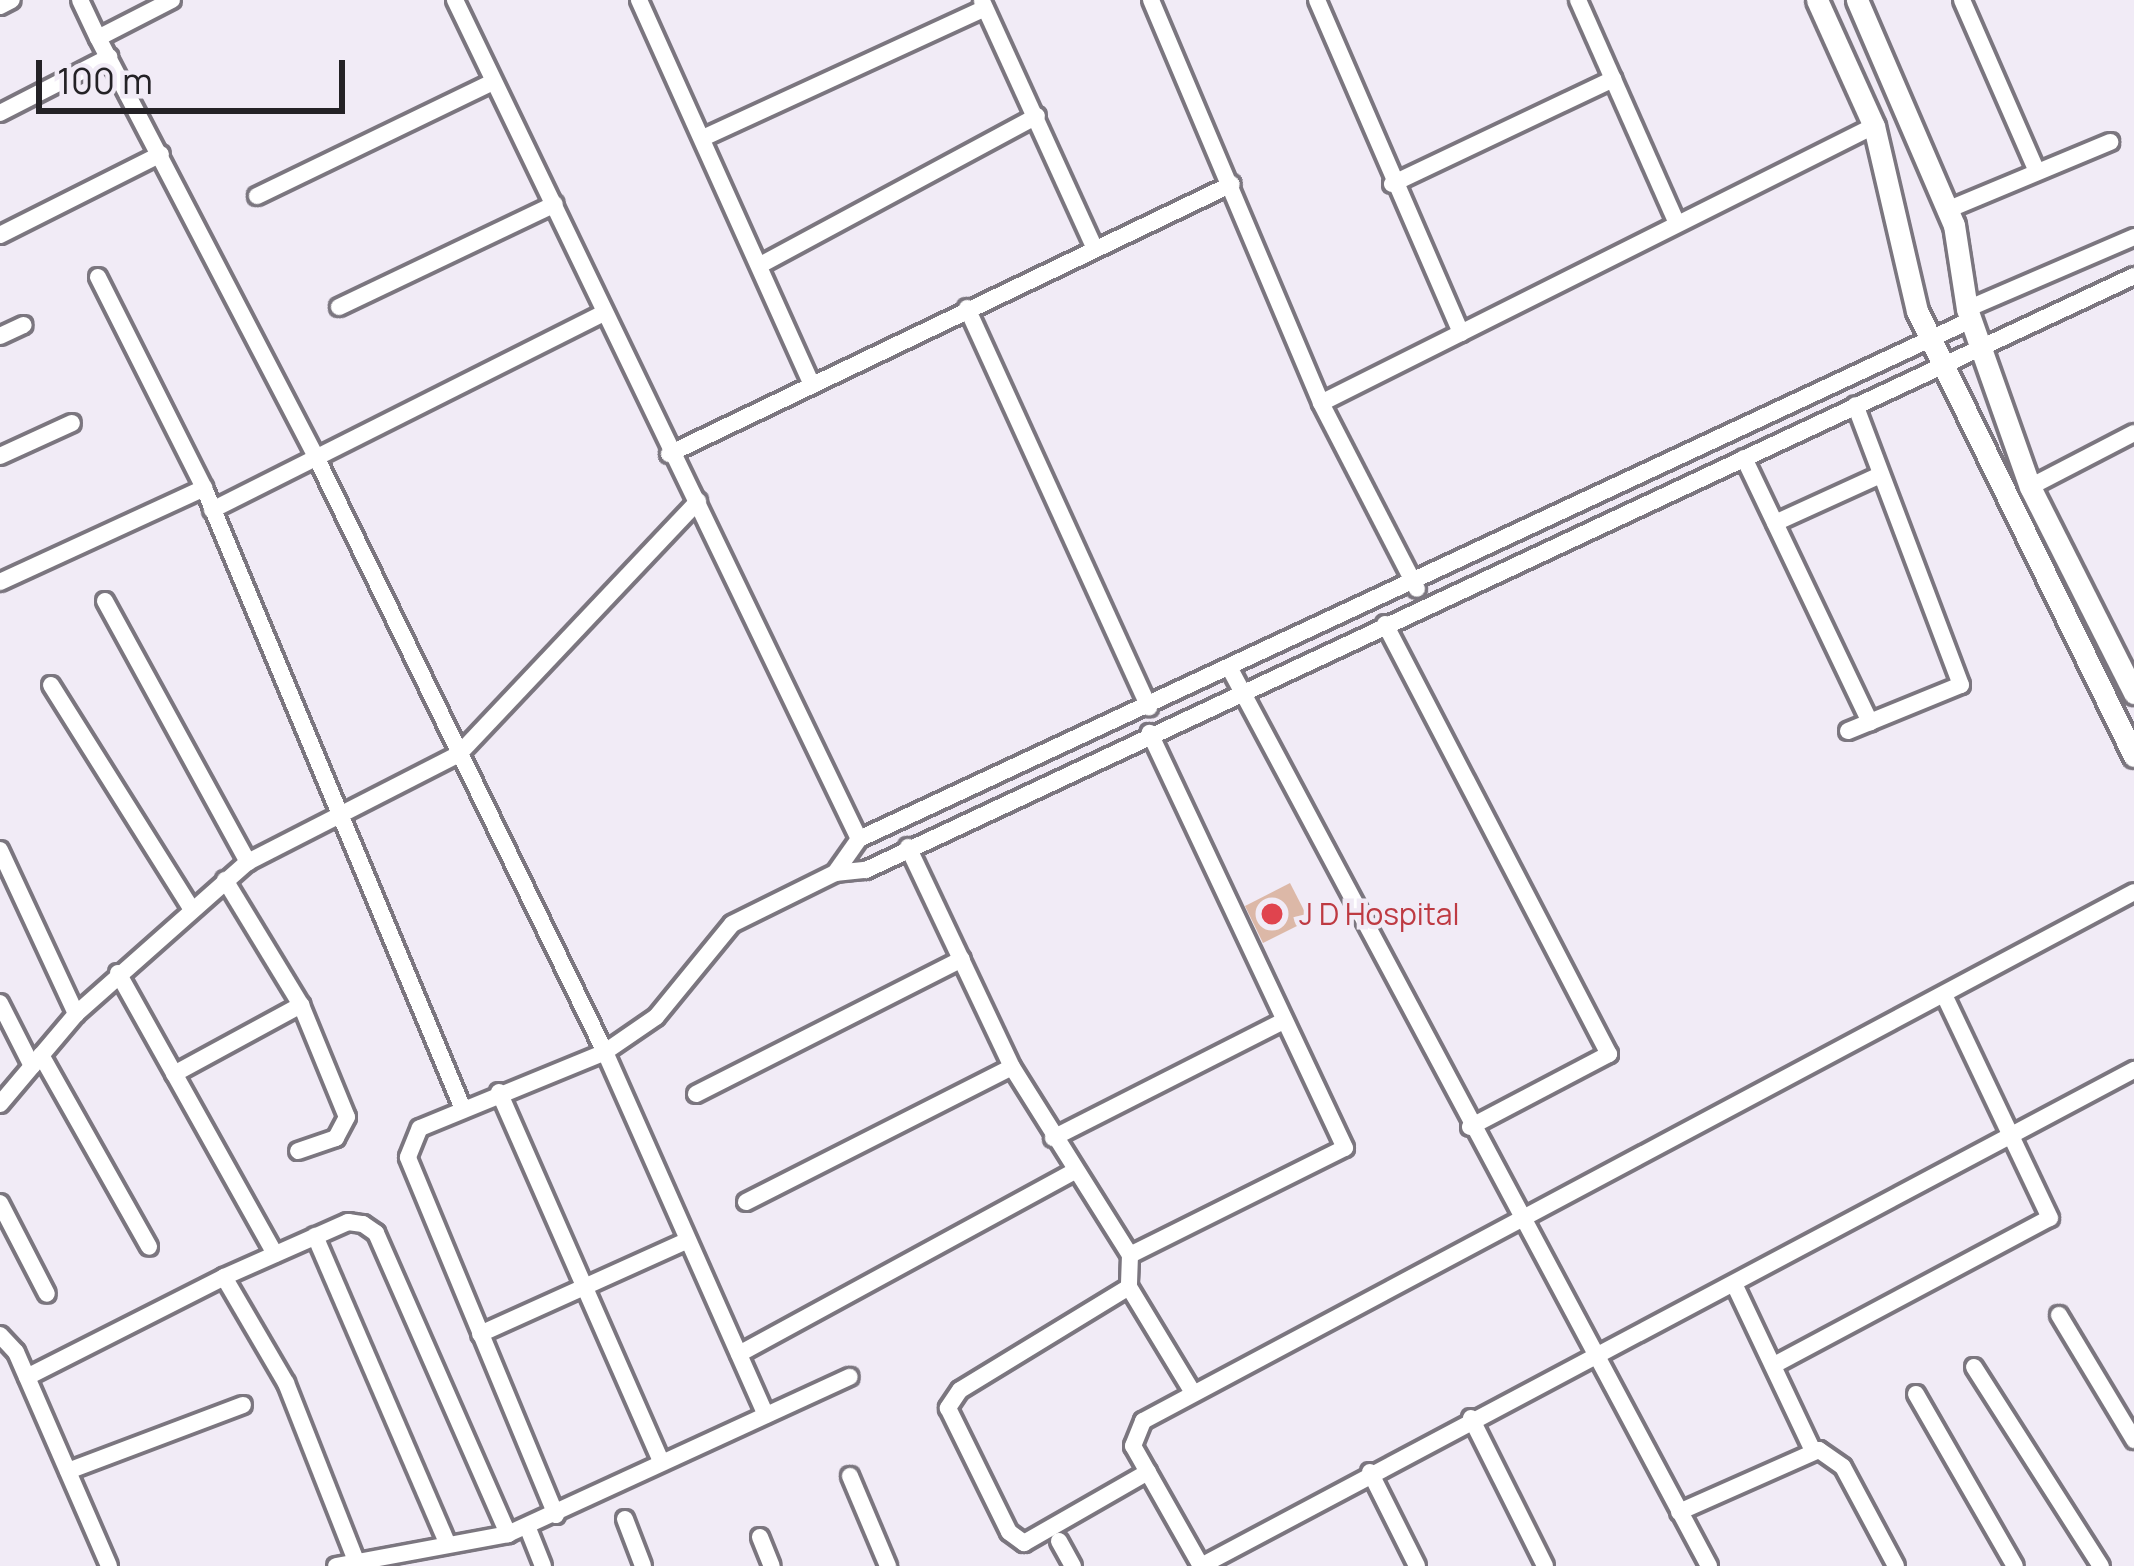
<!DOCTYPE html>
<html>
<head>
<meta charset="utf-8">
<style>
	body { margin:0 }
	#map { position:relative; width:2134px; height:1566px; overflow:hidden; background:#f1ebf6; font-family:Manrope,sans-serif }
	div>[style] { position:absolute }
	.building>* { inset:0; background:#dcb8a7 }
	.roads { filter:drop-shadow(3px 0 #7b767f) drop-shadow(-3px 0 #7b767f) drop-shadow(0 3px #7b767f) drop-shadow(0 -3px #7b767f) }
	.minor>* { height:16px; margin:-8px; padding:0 8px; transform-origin:8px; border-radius:8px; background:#fff }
	.tertiary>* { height:21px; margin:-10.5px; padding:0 10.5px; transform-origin:10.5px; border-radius:10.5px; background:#fff }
	.dots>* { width:33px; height:33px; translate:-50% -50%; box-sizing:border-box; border:6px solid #f1ebf6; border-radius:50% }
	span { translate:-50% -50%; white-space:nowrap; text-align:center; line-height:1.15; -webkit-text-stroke:9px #f1ebf6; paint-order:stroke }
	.health-label { font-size:30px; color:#be3a42 }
	.left { translate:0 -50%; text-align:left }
	.scale { position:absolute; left:36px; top:60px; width:309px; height:54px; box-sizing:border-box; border:6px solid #242226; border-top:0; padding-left:15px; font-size:36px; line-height:42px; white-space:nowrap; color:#242226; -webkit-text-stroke:9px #f1ebf6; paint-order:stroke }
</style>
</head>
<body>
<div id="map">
	<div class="building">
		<i style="clip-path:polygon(1290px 883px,1309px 920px,1263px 943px,1245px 906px)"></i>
	</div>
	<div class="roads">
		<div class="minor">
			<i style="left:80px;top:0;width:42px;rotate:64.7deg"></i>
			<i style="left:172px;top:0;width:83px;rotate:152.8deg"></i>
			<i style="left:98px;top:38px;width:475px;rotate:62.5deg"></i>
			<i style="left:317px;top:459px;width:659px;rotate:64.1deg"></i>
			<i style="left:605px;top:1052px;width:397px;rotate:66.1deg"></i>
			<i style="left:455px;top:0;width:931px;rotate:64.29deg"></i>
			<i style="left:639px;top:0;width:417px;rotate:65.8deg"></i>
			<i style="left:1151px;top:0;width:437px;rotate:67.1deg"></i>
			<i style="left:1321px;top:403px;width:209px;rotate:62.7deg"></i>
			<i style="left:1317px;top:0;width:363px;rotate:66.6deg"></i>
			<i style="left:1578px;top:0;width:244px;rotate:66.1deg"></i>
			<i style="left:1962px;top:0;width:184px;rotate:66.4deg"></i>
			<i style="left:982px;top:1px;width:268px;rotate:65.5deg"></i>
			<i style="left:0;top:6px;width:13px;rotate:-27deg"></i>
			<i style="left:0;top:113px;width:123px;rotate:-27.2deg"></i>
			<i style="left:705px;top:137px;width:308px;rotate:-24.7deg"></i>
			<i style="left:1392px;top:184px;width:245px;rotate:-25.4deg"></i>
			<i style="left:257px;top:196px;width:262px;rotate:-25.8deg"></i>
			<i style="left:1947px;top:210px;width:177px;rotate:-22.6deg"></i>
			<i style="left:0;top:235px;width:180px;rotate:-26.7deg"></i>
			<i style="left:764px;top:263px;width:310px;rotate:-28.3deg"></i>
			<i style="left:98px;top:277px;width:236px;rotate:63.3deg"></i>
			<i style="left:204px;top:488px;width:673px;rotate:67.36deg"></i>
			<i style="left:339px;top:307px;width:239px;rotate:-25.5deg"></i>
			<i style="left:967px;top:308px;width:439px;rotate:65.5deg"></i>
			<i style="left:1967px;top:309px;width:182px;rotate:-23.3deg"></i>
			<i style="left:0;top:336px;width:26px;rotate:-25deg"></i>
			<i style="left:1321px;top:403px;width:618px;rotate:-26.61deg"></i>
			<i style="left:669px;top:454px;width:624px;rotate:-25.62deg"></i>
			<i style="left:0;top:456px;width:79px;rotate:-24.6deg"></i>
			<i style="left:1744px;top:458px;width:293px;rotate:64.5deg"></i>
			<i style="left:2030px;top:487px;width:117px;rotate:-27.4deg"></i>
			<i style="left:212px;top:510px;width:438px;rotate:-26.7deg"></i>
			<i style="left:1775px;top:523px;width:113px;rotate:-24.5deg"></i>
			<i style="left:0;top:582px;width:225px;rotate:-24.7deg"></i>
			<i style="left:105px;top:601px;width:298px;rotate:61.3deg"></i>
			<i style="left:1385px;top:624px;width:485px;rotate:62.5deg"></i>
			<i style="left:1609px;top:1054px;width:157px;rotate:152.3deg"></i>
			<i style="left:1229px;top:667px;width:1019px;rotate:61.9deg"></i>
			<i style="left:51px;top:685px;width:263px;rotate:57.9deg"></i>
			<i style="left:1848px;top:731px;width:122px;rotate:-22.2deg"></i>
			<i style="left:1961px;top:685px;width:299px;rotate:-110.7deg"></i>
			<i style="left:908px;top:847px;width:243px;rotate:64.7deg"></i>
			<i style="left:1012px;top:1067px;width:222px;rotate:57.9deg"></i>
			<i style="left:1130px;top:1255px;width:32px;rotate:92deg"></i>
			<i style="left:1129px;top:1287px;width:122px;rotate:58.8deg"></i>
			<i style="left:0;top:850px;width:181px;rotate:65.1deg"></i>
			<i style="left:835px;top:873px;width:42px;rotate:-54.8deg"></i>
			<i style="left:859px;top:839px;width:1227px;rotate:-25.02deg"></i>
			<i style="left:225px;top:880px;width:146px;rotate:58.7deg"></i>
			<i style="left:301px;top:1005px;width:121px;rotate:67.7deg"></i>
			<i style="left:347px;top:1117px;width:24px;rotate:118deg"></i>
			<i style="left:336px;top:1138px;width:40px;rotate:161.1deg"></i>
			<i style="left:118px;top:973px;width:322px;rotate:60.8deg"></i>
			<i style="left:0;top:1003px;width:71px;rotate:63.1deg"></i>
			<i style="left:41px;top:1055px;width:220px;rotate:60.6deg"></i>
			<i style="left:174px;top:1074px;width:145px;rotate:-28.5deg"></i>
			<i style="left:499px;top:1092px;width:401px;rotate:66.3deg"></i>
			<i style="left:696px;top:1094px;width:298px;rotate:-26.9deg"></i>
			<i style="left:0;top:1104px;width:118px;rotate:-49.8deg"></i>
			<i style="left:76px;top:1014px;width:230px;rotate:-41.5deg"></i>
			<i style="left:248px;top:862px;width:237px;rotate:-27.1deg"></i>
			<i style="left:459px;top:754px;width:348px;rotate:-46.6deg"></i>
			<i style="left:1053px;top:1138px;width:254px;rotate:-26.9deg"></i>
			<i style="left:746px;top:1202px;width:298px;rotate:-26.9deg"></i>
			<i style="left:0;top:1203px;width:102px;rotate:62.7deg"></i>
			<i style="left:315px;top:1236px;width:331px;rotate:66.7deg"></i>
			<i style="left:1130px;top:1255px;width:240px;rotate:-26.5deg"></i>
			<i style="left:1345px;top:1148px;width:459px;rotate:-115.2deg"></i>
			<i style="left:224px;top:1277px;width:123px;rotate:59.7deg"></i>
			<i style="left:286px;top:1383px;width:197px;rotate:68.5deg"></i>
			<i style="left:1129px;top:1287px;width:198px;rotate:148.6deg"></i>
			<i style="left:960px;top:1390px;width:22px;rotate:124deg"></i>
			<i style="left:948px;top:1408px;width:138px;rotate:63.8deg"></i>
			<i style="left:1009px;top:1532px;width:19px;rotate:36deg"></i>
			<i style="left:1024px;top:1543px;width:143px;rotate:-29.8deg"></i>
			<i style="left:1736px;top:1288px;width:178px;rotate:64.7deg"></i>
			<i style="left:2059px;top:1315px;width:146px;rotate:59deg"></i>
			<i style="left:480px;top:1334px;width:228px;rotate:-24.3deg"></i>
			<i style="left:0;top:1335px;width:23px;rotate:47deg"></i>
			<i style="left:16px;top:1352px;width:233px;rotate:66.5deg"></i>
			<i style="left:739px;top:1354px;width:383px;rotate:-28.6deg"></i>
			<i style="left:1776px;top:1364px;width:310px;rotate:-28.1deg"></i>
			<i style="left:2050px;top:1218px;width:245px;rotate:-115.4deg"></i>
			<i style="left:1974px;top:1367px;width:236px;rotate:57.5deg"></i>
			<i style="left:27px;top:1377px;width:221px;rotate:-26.9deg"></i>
			<i style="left:224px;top:1277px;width:136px;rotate:-23.9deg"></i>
			<i style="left:348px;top:1222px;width:15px;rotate:8deg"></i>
			<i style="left:363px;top:1224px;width:16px;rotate:35deg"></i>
			<i style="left:376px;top:1233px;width:329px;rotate:66.3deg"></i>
			<i style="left:1916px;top:1394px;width:198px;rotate:60.1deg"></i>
			<i style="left:1471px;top:1418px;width:165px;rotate:63.4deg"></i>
			<i style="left:68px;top:1471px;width:187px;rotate:-20.7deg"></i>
			<i style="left:1370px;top:1472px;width:105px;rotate:63.4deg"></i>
			<i style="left:850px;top:1476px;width:98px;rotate:67.1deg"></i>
			<i style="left:1679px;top:1512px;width:153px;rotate:-23.9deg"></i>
			<i style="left:1819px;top:1450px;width:29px;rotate:35deg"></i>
			<i style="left:1843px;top:1467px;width:112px;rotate:61.8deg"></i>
			<i style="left:556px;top:1515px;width:387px;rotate:-112.5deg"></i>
			<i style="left:408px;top:1157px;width:31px;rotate:-68deg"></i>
			<i style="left:420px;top:1128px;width:200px;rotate:-22.3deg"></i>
			<i style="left:605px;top:1052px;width:62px;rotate:-34.5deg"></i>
			<i style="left:656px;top:1017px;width:120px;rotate:-50.7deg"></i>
			<i style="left:732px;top:924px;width:115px;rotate:-26.3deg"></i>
			<i style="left:835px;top:873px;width:31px;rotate:-6deg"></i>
			<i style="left:866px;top:870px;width:1400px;rotate:-25.1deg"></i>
			<i style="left:625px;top:1519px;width:50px;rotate:69deg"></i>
			<i style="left:527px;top:1526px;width:43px;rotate:68.2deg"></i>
			<i style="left:760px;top:1537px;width:31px;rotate:68deg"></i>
			<i style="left:1059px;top:1541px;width:29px;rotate:61deg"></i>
			<i style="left:336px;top:1566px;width:175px;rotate:-10.5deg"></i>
			<i style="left:508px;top:1534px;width:376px;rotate:-24.7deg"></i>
			<i style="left:1201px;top:1566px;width:138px;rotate:-119.5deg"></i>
			<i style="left:1133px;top:1446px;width:27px;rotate:-68deg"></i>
			<i style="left:1143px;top:1421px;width:1123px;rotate:-28.09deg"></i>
			<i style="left:1201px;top:1566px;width:1057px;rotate:-28deg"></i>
		</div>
		<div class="tertiary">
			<i style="left:1817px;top:0;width:138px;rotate:65.7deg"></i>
			<i style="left:1874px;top:126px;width:190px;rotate:76.9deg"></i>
			<i style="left:1917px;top:311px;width:495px;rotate:64deg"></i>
			<i style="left:1857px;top:0;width:245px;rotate:66.7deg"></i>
			<i style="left:1954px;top:225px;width:85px;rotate:81.2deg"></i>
			<i style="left:1967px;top:309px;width:189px;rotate:70.5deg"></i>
			<i style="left:2030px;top:487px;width:231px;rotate:63.2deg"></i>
		</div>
	</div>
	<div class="dots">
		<i style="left:1272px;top:914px;background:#e0444e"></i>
	</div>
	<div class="health-label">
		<span class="left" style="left:1299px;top:914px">J D Hospital</span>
	</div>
	<div class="scale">100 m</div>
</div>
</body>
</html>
